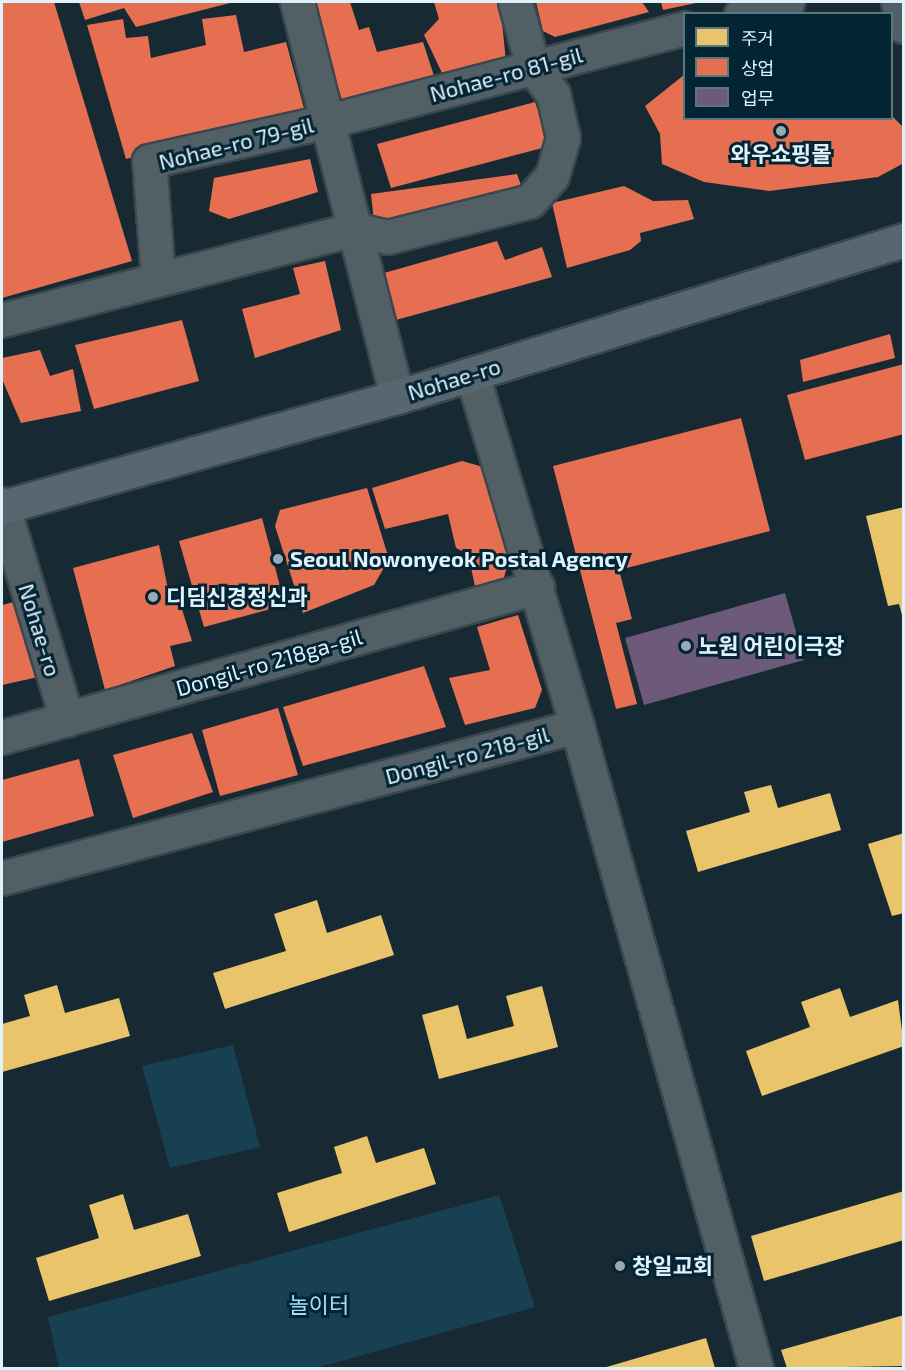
<!DOCTYPE html>
<html>
<head>
<meta charset="utf-8">
<style>
	body { margin:0 }
	#map { position:relative; width:905px; height:1370px; overflow:hidden; background:#172a33; font-family:"Exo 2","Noto Sans KR",sans-serif }
	div>[style] { position:absolute }
	.green>* { inset:0; background:#184053 }
	.homes>* { inset:0; background:#e9c46a }
	.shops>* { inset:0; background:#e76f51 }
	.offices>* { inset:0; background:#6d597a }
	.roads { filter:drop-shadow(2px 0 #39474e) drop-shadow(-2px 0 #39474e) drop-shadow(0 2px #39474e) drop-shadow(0 -2px #39474e) }
	.minor>* { height:33px; margin:-16.5px; padding:0 16.5px; transform-origin:16.5px; border-radius:16.5px; background:#526066 }
	.major>* { height:33px; margin:-16.5px; padding:0 16.5px; transform-origin:16.5px; border-radius:16.5px; background:#586670 }
	.dots>* { width:16px; height:16px; translate:-50% -50%; box-sizing:border-box; border:3px solid #022433; border-radius:50% }
	span { translate:-50% -50%; white-space:nowrap; text-align:center; line-height:1.15; -webkit-text-stroke:6px #022433; paint-order:stroke }
	.street-label { font-size:22px; color:#dff1fb }
	.poi-label { font-size:22px; color:#dff1fb; font-weight:700 }
	.left { translate:0 -50%; text-align:left }
	.park-label { font-size:22px; color:#a3ddfd }
	.frame { position:absolute; inset:0; border:3px solid #dff1fb; pointer-events:none }
	.legend { position:absolute; left:683px; top:12px; width:210px; height:108px; box-sizing:border-box; background:#022433; border:2px solid #5a7683; margin:0; padding:8px 10px; list-style:none; font-size:18px; color:#dff1fb }
	.legend li { display:flex; align-items:center; gap:12px; height:30px }
	.legend b { width:30px; border:2px solid #5a7683 }
</style>
</head>
<body>
<div id="map">
	<div class="green">
		<i style="clip-path:polygon(233px 1045px,260px 1147px,170px 1168px,142px 1066px)"></i>
		<i style="clip-path:polygon(499px 1195px,535px 1307px,316px 1368px,59px 1368px,48px 1317px)"></i>
	</div>
	<div class="homes">
		<i style="clip-path:polygon(904px 507px,904px 619px,903px 619px,899px 604px,888px 606px,866px 516px)"></i>
		<i style="clip-path:polygon(771px 785px,778px 808px,830px 793px,841px 830px,698px 872px,686px 831px,750px 812px,744px 792px)"></i>
		<i style="clip-path:polygon(904px 833px,904px 913px,892px 916px,868px 844px)"></i>
		<i style="clip-path:polygon(317px 900px,327px 933px,381px 915px,394px 955px,225px 1009px,213px 973px,286px 951px,274px 914px)"></i>
		<i style="clip-path:polygon(57px 985px,65px 1013px,119px 998px,130px 1036px,2px 1072px,2px 1024px,30px 1016px,24px 995px)"></i>
		<i style="clip-path:polygon(542px 986px,558px 1047px,439px 1079px,422px 1015px,458px 1005px,467px 1039px,514px 1026px,506px 996px)"></i>
		<i style="clip-path:polygon(840px 988px,850px 1017px,898px 1000px,904px 1046px,762px 1096px,746px 1051px,810px 1027px,801px 1002px)"></i>
		<i style="clip-path:polygon(367px 1136px,376px 1163px,424px 1148px,436px 1184px,289px 1232px,277px 1193px,342px 1173px,334px 1147px)"></i>
		<i style="clip-path:polygon(904px 1191px,904px 1240px,764px 1281px,751px 1236px)"></i>
		<i style="clip-path:polygon(123px 1194px,134px 1230px,188px 1214px,201px 1256px,49px 1301px,36px 1258px,99px 1238px,89px 1205px)"></i>
		<i style="clip-path:polygon(904px 1315px,904px 1366px,787px 1368px,781px 1350px)"></i>
		<i style="clip-path:polygon(706px 1338px,715px 1368px,603px 1368px)"></i>
	</div>
	<div class="shops">
		<i style="clip-path:polygon(2px 2px,54px 2px,132px 261px,2px 298px)"></i>
		<i style="clip-path:polygon(79px 2px,234px 2px,136px 27px,124px 8px,85px 20px)"></i>
		<i style="clip-path:polygon(310px 2px,350px 2px,359px 30px,369px 27px,377px 52px,423px 42px,436px 82px,362px 106px,342px 100px)"></i>
		<i style="clip-path:polygon(434px 2px,500px 2px,506px 62px,442px 73px,424px 35px,439px 19px)"></i>
		<i style="clip-path:polygon(536px 2px,642px 2px,649px 12px,555px 37px,543px 31px)"></i>
		<i style="clip-path:polygon(661px 2px,696px 2px,696px 3px,663px 10px)"></i>
		<i style="clip-path:polygon(236px 15px,244px 52px,286px 42px,305px 112px,126px 159px,87px 25px,123px 19px,126px 38px,148px 36px,151px 58px,206px 45px,202px 19px)"></i>
		<i style="clip-path:polygon(684px 75px,684px 118px,892px 116px,904px 128px,904px 163px,878px 177px,769px 191px,704px 182px,662px 164px,660px 134px,645px 106px)"></i>
		<i style="clip-path:polygon(535px 102px,550px 146px,391px 188px,377px 144px)"></i>
		<i style="clip-path:polygon(310px 159px,318px 192px,229px 219px,209px 211px,214px 178px)"></i>
		<i style="clip-path:polygon(517px 174px,525px 196px,393px 228px,374px 222px,371px 194px)"></i>
		<i style="clip-path:polygon(624px 186px,653px 201px,688px 200px,694px 219px,640px 233px,641px 241px,630px 250px,567px 268px,552px 203px)"></i>
		<i style="clip-path:polygon(497px 241px,505px 260px,542px 247px,552px 277px,396px 320px,384px 273px)"></i>
		<i style="clip-path:polygon(325px 261px,341px 330px,255px 358px,242px 309px,300px 294px,293px 268px)"></i>
		<i style="clip-path:polygon(182px 320px,199px 381px,94px 409px,75px 345px)"></i>
		<i style="clip-path:polygon(890px 334px,895px 358px,803px 382px,800px 360px)"></i>
		<i style="clip-path:polygon(40px 350px,50px 376px,73px 369px,81px 411px,21px 423px,2px 379px,2px 358px)"></i>
		<i style="clip-path:polygon(904px 364px,904px 434px,805px 460px,787px 395px)"></i>
		<i style="clip-path:polygon(741px 418px,770px 531px,619px 570px,632px 619px,616px 623px,637px 704px,616px 709px,553px 466px)"></i>
		<i style="clip-path:polygon(462px 461px,483px 467px,510px 556px,503px 581px,476px 591px,468px 554px,456px 548px,448px 514px,385px 529px,372px 488px)"></i>
		<i style="clip-path:polygon(367px 488px,389px 559px,374px 585px,303px 613px,275px 526px,280px 510px)"></i>
		<i style="clip-path:polygon(262px 518px,285px 605px,204px 627px,179px 541px)"></i>
		<i style="clip-path:polygon(159px 545px,169px 594px,180px 603px,192px 641px,170px 646px,175px 666px,105px 690px,73px 568px)"></i>
		<i style="clip-path:polygon(14px 602px,38px 677px,2px 685px,2px 605px)"></i>
		<i style="clip-path:polygon(518px 615px,542px 690px,535px 708px,465px 725px,449px 678px,490px 670px,477px 627px)"></i>
		<i style="clip-path:polygon(424px 666px,446px 727px,303px 766px,283px 707px)"></i>
		<i style="clip-path:polygon(278px 708px,298px 775px,220px 796px,202px 730px)"></i>
		<i style="clip-path:polygon(192px 733px,213px 792px,133px 818px,113px 755px)"></i>
		<i style="clip-path:polygon(79px 759px,94px 816px,2px 842px,2px 780px)"></i>
	</div>
	<div class="offices">
		<i style="clip-path:polygon(785px 593px,804px 660px,644px 705px,625px 638px)"></i>
	</div>
	<div class="roads">
		<div class="minor">
			<i style="left:297px;top:2px;width:407px;rotate:75.8deg"></i>
			<i style="left:898px;top:2px;width:25px;rotate:76deg"></i>
			<i style="left:741px;top:14px;width:48px;rotate:-14.6deg"></i>
			<i style="left:158px;top:277px;width:116px;rotate:-94.4deg"></i>
			<i style="left:149px;top:161px;width:183px;rotate:-12.6deg"></i>
			<i style="left:328px;top:121px;width:368px;rotate:-14.6deg"></i>
			<i style="left:2px;top:320px;width:363px;rotate:-14.5deg"></i>
			<i style="left:353px;top:229px;width:35px;rotate:13deg"></i>
			<i style="left:387px;top:237px;width:147px;rotate:-14.1deg"></i>
			<i style="left:530px;top:201px;width:33px;rotate:-49deg"></i>
			<i style="left:552px;top:176px;width:40px;rotate:-74deg"></i>
			<i style="left:563px;top:138px;width:45px;rotate:-102.8deg"></i>
			<i style="left:553px;top:94px;width:34px;rotate:-127deg"></i>
			<i style="left:533px;top:67px;width:67px;rotate:-105.5deg"></i>
			<i style="left:472px;top:374px;width:367px;rotate:73.4deg"></i>
			<i style="left:577px;top:726px;width:666px;rotate:74.42deg"></i>
			<i style="left:2px;top:504px;width:225px;rotate:73.2deg"></i>
			<i style="left:2px;top:737px;width:556px;rotate:-15.66deg"></i>
			<i style="left:2px;top:878px;width:595px;rotate:-14.81deg"></i>
		</div>
		<div class="major">
			<i style="left:2px;top:507px;width:410px;rotate:-15.6deg"></i>
			<i style="left:397px;top:397px;width:531px;rotate:-17.21deg"></i>
		</div>
	</div>
	<div class="dots">
		<i style="left:781px;top:131px;background:#99abb5"></i>
		<i style="left:278px;top:559px;background:#99abb5"></i>
		<i style="left:153px;top:597px;background:#99abb5"></i>
		<i style="left:686px;top:646px;background:#99abb5"></i>
		<i style="left:620px;top:1266px;background:#99abb5"></i>
	</div>
	<div class="street-label">
		<span style="left:506px;top:74px;rotate:-15deg">Nohae-ro 81-gil</span>
		<span style="left:236px;top:143px;rotate:-14deg">Nohae-ro 79-gil</span>
		<span style="left:454px;top:379px;rotate:-17deg">Nohae-ro</span>
		<span style="left:40px;top:630px;rotate:73deg">Nohae-ro</span>
		<span style="left:269px;top:662px;rotate:-16deg">Dongil-ro 218ga-gil</span>
		<span style="left:467px;top:755px;rotate:-15deg">Dongil-ro 218-gil</span>
	</div>
	<div class="poi-label">
		<span style="left:781px;top:154px">와우쇼핑몰</span>
		<span class="left" style="left:290px;top:559px">Seoul Nowonyeok Postal Agency</span>
		<span class="left" style="left:166px;top:597px">디딤신경정신과</span>
		<span class="left" style="left:698px;top:646px">노원 어린이극장</span>
		<span class="left" style="left:632px;top:1266px">창일교회</span>
	</div>
	<div class="park-label">
		<span style="left:319px;top:1305px">놀이터</span>
	</div>
	<div class="frame"></div>
	<ul class="legend">
	<li><b style="height:16px;background:#e9c46a"></b>주거</li>
	<li><b style="height:16px;background:#e76f51"></b>상업</li>
	<li><b style="height:16px;background:#6d597a"></b>업무</li>
	</ul>
</div>
</body>
</html>
